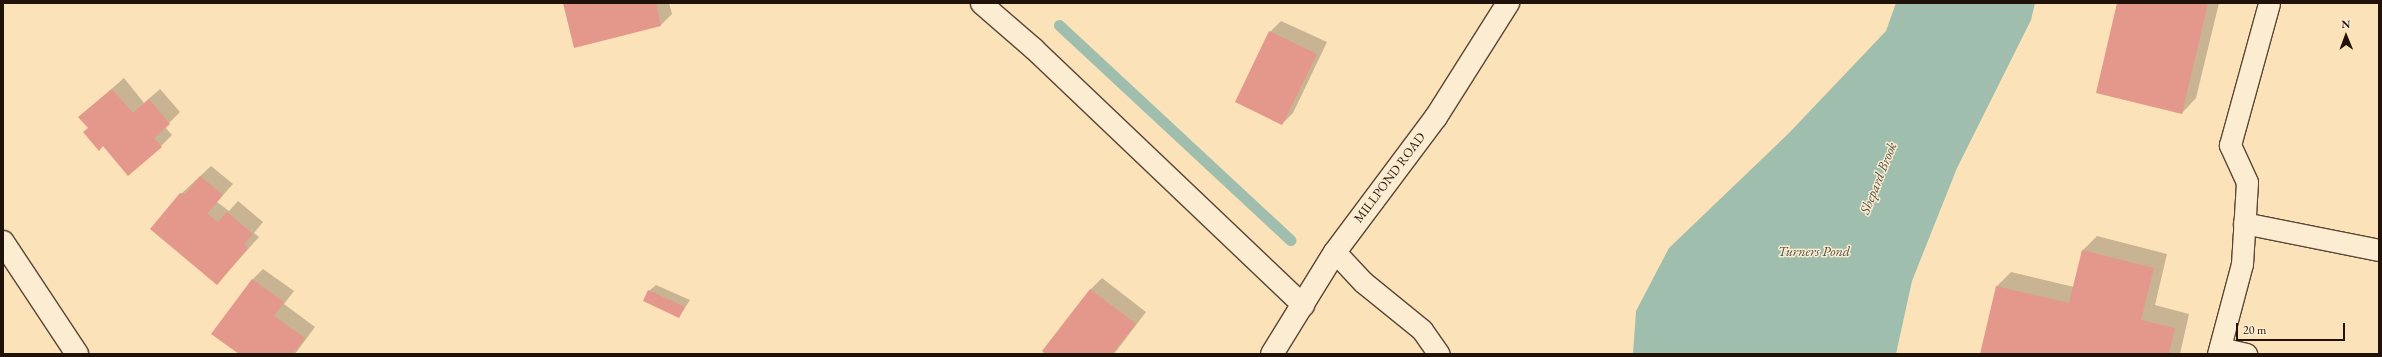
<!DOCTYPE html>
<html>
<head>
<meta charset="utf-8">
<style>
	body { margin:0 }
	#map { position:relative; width:2382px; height:357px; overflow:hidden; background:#fbe2b8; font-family:"EB Garamond",serif }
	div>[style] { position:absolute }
	.water>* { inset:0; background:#9fbeae }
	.shadow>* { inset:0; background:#0003 }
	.stream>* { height:11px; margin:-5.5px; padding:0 5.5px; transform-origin:5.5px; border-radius:5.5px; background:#9fbeae }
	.building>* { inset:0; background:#e4978b }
	.roads { filter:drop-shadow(1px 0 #584635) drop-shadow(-1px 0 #584635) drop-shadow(0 1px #584635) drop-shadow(0 -1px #584635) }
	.service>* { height:21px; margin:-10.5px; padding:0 10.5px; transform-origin:10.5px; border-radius:10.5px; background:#fcecd1 }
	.minor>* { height:22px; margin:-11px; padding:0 11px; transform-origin:11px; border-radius:11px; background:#fcecd1 }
	.secondary>* { height:22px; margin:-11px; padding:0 11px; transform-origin:11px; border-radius:11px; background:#fcecd1 }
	span { translate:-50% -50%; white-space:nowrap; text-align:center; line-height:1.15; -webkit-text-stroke:3px #fcecd1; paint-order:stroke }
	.street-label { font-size:13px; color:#211209 }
	.water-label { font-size:14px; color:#4d4e43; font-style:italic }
	.frame { position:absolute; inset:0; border:4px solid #211209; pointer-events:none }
	.north { position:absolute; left:2326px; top:16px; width:40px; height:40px; -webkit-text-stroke:3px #fcecd1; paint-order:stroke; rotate:359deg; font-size:11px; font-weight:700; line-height:16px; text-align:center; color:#211209 }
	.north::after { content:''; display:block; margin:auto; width:14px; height:18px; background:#211209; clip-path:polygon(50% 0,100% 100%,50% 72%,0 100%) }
	.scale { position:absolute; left:2236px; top:323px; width:109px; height:18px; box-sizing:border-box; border:2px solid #211209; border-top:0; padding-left:5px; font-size:12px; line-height:14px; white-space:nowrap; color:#211209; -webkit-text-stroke:3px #fcecd1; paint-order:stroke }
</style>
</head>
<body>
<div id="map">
	<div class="water">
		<i style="clip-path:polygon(1896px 3px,2035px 3px,2031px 20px,1957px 168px,1912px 281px,1896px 354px,1633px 354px,1636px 311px,1669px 248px,1789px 133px,1886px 31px)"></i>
	</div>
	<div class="shadow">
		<i style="clip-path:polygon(564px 3px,669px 3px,672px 14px,661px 25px,575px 47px)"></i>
		<i style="clip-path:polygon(2118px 3px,2219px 3px,2196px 98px,2182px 113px)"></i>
		<i style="clip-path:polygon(1281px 21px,1327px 42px,1293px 113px,1282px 124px,1270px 32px)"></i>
		<i style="clip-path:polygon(124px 78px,144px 103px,160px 89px,180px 112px,165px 127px,172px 135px,161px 146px,89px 128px,79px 117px)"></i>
		<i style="clip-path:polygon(211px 166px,233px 184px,217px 202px,229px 211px,238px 201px,263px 222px,254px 233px,259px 237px,217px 284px,181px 194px)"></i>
		<i style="clip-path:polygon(2097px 236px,2167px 254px,2155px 305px,2189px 314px,2180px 354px,1981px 354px,1997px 286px,2011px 272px,2074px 287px,2082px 251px)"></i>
		<i style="clip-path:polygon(263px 269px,294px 291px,284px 304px,315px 327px,295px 354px,240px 354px,252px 280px)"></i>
		<i style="clip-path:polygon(1102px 278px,1146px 312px,1114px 354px,1047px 354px,1091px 289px)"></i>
		<i style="clip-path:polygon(656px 285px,690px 300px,679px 317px,649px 291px)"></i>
	</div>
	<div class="stream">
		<i style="left:1059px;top:25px;width:316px;rotate:42.9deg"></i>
	</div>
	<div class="building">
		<i style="clip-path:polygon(563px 3px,656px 3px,661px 26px,574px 48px)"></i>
		<i style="clip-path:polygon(2117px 3px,2208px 3px,2182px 114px,2096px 93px)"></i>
		<i style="clip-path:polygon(1269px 31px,1317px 54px,1282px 125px,1235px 102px)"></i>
		<i style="clip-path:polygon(112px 89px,133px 113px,149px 99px,170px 124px,154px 138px,162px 147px,128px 176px,103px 146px,99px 151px,83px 132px,88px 128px,78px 117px)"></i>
		<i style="clip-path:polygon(200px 176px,223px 195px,207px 214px,218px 222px,227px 212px,253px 234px,244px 244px,248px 248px,217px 285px,150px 229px,180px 193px,185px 194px)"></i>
		<i style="clip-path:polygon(2082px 250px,2154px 268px,2141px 320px,2175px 328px,2169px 354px,1980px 354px,1996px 286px,2069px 303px)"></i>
		<i style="clip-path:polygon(252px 279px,284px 302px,274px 316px,305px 338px,293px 354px,239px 354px,211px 334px)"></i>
		<i style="clip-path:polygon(1090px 289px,1136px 324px,1112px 354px,1045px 354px,1042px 351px)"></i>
		<i style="clip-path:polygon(648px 290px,685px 307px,679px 318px,643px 301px)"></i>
	</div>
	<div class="roads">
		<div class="service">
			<i style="left:981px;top:3px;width:69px;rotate:40.9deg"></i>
			<i style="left:1033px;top:48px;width:373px;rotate:43.6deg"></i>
			<i style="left:2244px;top:223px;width:138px;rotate:11.3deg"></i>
			<i style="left:1335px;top:252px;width:41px;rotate:47deg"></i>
			<i style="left:1363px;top:282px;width:76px;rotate:39.1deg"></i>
			<i style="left:1422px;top:330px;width:29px;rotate:55deg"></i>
			<i style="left:2220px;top:348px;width:27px;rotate:13deg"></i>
			<i style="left:2218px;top:354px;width:93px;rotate:-75.1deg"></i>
			<i style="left:2242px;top:264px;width:82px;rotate:-86.5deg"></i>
			<i style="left:2247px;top:182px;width:41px;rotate:-114.7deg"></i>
			<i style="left:2230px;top:145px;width:147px;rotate:-74.6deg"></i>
		</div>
		<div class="minor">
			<i style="left:1272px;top:354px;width:120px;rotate:-58.3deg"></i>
			<i style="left:1335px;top:252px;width:169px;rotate:-53.2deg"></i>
			<i style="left:1436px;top:117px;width:135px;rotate:-57.7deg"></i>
		</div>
		<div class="secondary">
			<i style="left:3px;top:242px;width:134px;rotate:56.5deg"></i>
		</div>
	</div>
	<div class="street-label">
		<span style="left:1390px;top:178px;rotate:-53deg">MILLPOND ROAD</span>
	</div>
	<div class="water-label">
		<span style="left:1878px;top:178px;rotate:-68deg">Shepard Brook</span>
		<span style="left:1814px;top:251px">Turners Pond</span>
	</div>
	<div class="frame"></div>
	<div class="north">N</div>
	<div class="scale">20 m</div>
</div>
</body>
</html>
